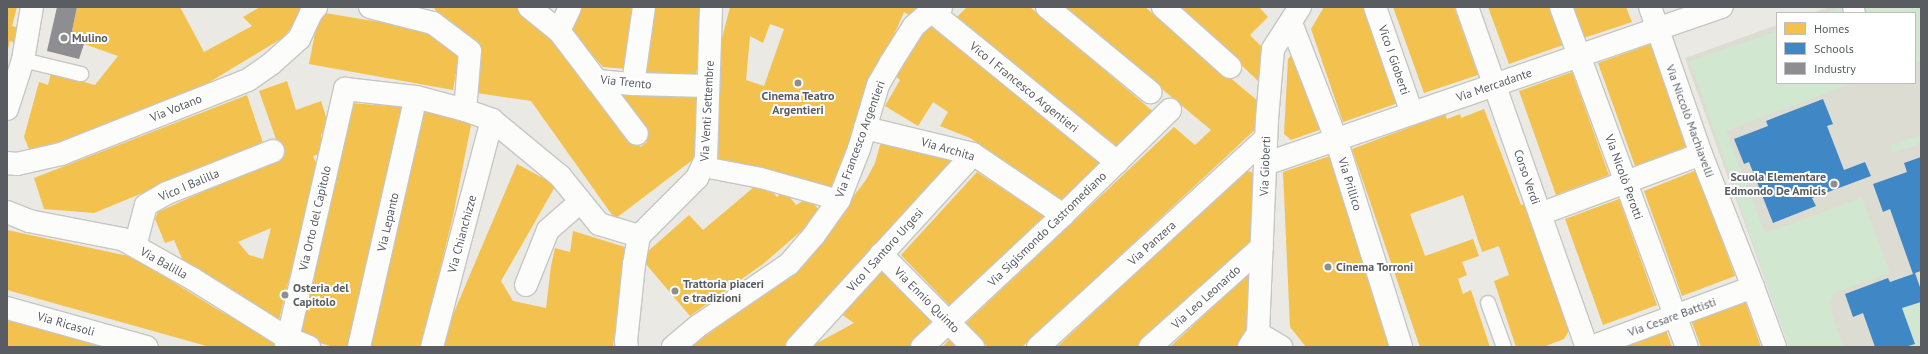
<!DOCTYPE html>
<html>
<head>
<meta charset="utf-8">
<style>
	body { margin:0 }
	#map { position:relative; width:1928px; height:354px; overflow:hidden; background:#eae9e4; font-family:"PT Sans",sans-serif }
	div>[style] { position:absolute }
	.education>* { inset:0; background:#dddcd3 }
	.green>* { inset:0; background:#d1e7d0 }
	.homes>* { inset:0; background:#f2c14e }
	.schools>* { inset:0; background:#3f88c5 }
	.industry>* { inset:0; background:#8d8d92 }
	.roads { filter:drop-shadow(1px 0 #c6c6c4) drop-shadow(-1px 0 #c6c6c4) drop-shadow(0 1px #c6c6c4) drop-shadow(0 -1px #c6c6c4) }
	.service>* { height:14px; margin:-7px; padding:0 7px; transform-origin:7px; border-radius:7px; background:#fcfcfb }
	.pedestrian>* { height:20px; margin:-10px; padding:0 10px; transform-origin:10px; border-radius:10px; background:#fcfcfb }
	.minor>* { height:22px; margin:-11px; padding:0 11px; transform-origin:11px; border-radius:11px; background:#fcfcfb }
	.tertiary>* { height:22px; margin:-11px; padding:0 11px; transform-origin:11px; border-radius:11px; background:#fcfcfb }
	.dots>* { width:11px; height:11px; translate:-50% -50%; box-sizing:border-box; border:2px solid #fff; border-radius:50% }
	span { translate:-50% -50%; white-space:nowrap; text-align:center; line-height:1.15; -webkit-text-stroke:4px #fff; paint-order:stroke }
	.poi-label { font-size:12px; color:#595d62; font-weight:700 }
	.left { translate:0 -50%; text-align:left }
	.right { translate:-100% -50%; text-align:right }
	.street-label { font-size:12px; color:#595d62 }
	.frame { position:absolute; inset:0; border:8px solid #595d62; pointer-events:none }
	.legend { position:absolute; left:1776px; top:12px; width:140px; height:72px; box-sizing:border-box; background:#fff; border:1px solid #bdbec0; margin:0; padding:5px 7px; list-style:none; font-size:12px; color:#595d62 }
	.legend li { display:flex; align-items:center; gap:8px; height:20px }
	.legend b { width:20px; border:1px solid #bdbec0 }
</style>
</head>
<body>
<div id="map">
	<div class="education">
		<i style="clip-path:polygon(1829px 7px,1921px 7px,1921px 347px,1789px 347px,1685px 58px,1777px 25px,1777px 83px,1915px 83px,1915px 13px,1812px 13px)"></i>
	</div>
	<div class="green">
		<i style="clip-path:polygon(1843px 7px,1921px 7px,1921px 61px,1915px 62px,1915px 13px,1827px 13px)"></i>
		<i style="clip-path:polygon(1777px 31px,1777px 83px,1853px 83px,1726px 131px,1765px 233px,1862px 198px,1890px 273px,1833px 293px,1829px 307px,1844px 347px,1789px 347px,1690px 61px)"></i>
		<i style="clip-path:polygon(1921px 135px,1921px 143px,1893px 153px,1891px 145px)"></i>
		<i style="clip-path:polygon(1921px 302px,1921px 347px,1905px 347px,1915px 343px,1902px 308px)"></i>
	</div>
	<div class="homes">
		<i style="clip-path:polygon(7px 7px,17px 7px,12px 26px,19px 28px,15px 43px,10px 41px,8px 49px)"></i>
		<i style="clip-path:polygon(77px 7px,180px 7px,204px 52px,252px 26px,243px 17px,260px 7px,303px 7px,304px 11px,284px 37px,198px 89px,35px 151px,29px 149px,24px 137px,39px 82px,48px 85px,51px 73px,95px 85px,118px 56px,84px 44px,72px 31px)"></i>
		<i style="clip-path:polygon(433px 7px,517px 7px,549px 32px,640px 147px,647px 142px,615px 91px,700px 91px,699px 155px,615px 219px,531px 101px,477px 93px,441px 17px)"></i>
		<i style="clip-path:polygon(578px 7px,636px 7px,627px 69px,603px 67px,568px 28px)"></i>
		<i style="clip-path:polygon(651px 7px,701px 7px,706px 11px,695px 80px,643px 73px)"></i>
		<i style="clip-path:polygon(evenodd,730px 7px,924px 7px,912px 17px,904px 12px,874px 81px,834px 192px,718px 163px,721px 42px,730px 7px,770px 24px,784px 29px,764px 86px,746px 80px,750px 36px,763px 43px,770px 24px)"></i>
		<i style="clip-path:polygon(967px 7px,1030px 7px,1156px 114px,1117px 151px,957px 17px)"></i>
		<i style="clip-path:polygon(1064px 7px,1145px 7px,1258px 101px,1260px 125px,1022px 347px,988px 347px,966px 323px,1174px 127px,1195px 145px,1211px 130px)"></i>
		<i style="clip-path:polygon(1181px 7px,1259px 7px,1268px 17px,1250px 35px,1263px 48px,1261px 74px,1258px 81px)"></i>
		<i style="clip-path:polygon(1324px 7px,1363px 7px,1398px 103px,1343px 122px,1311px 29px)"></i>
		<i style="clip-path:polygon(1393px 7px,1454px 7px,1478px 75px,1424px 93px)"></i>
		<i style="clip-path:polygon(1488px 7px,1549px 7px,1563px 45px,1509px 64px)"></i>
		<i style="clip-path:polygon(1569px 7px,1626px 7px,1632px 22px,1581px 39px)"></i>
		<i style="clip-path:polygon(319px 12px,433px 31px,459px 55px,453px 90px,309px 64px)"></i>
		<i style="clip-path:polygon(928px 24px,966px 53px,1105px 162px,1064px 202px,970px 138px,940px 126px,948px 112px,933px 102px,918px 126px,885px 106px,900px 80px,893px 74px)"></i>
		<i style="clip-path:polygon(1651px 44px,1688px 146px,1635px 166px,1598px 63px)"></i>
		<i style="clip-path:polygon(1295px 51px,1322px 129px,1291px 140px,1284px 134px,1288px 59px)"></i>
		<i style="clip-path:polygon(1572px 72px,1609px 175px,1556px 195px,1519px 91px)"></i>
		<i style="clip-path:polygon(evenodd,287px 81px,296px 110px,321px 101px,330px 130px,321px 134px,322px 153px,313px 156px,319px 170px,315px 172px,279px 320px,183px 261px,174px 240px,165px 243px,155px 219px,158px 212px,282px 156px,259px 91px,287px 81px,271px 228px,263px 259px,249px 255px,238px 242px,271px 228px)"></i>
		<i style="clip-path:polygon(247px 95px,263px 143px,94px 213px,44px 209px,34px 178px)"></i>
		<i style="clip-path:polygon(350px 103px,403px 107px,347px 347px,334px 347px,320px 343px,298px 332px)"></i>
		<i style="clip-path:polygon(1484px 109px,1521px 205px,1525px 204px,1570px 329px,1564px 339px,1543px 347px,1516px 347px,1494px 281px,1509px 275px,1499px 246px,1482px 252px,1463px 195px,1410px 214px,1425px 256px,1473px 239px,1479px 256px,1462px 262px,1467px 275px,1458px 279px,1463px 294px,1471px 290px,1490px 347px,1420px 347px,1352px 149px,1445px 114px,1447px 119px,1460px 114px,1461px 118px)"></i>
		<i style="clip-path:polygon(421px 111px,472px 120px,453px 216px,421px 347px,367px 347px)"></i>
		<i style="clip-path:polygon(882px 138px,952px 160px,954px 163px,788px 347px,690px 347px,704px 331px,707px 335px,797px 269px,866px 180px,875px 163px)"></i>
		<i style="clip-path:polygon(1330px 156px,1396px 347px,1306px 347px,1290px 327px,1283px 172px)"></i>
		<i style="clip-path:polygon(517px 164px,556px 185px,501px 281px,513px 301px,546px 308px,551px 266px,555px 248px,570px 252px,573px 231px,625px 247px,613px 347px,443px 347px,449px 324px)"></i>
		<i style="clip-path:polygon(1245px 170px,1256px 174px,1256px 236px,1136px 347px,1057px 347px)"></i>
		<i style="clip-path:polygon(1697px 170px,1735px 276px,1682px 296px,1644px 191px)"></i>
		<i style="clip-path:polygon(977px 172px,1047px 218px,952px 308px,901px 255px)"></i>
		<i style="clip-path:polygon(760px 182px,768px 192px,771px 190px,777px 197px,785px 191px,796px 205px,809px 197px,818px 209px,807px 226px,763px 264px,690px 316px,645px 263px,646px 253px,689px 215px,703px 230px)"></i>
		<i style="clip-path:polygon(1619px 199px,1657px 305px,1603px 325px,1565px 219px)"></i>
		<i style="clip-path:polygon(7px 230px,133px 257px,215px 308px,275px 342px,274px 347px,210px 347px,7px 290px)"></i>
		<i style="clip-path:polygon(882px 267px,936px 323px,911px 347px,810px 347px,854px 323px,841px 314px)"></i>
		<i style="clip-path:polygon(1249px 273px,1254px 279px,1254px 320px,1238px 347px,1170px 347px)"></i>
		<i style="clip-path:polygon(1745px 301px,1761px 347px,1701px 347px,1691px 320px)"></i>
		<i style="clip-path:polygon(7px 313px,123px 347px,7px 347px)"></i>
		<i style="clip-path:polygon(1666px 330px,1672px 347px,1618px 347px)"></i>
		<i style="clip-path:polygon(951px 338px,959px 347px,942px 347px)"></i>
	</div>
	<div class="schools">
		<i style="clip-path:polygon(1823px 99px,1833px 124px,1827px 126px,1844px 170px,1865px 162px,1871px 176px,1812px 198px,1816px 206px,1773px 223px,1749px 162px,1744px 164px,1734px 139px,1768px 126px,1766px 121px)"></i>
		<i style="clip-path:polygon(1921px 157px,1921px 271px,1915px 273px,1921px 290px,1921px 302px,1902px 308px,1915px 344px,1905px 347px,1875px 347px,1863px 313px,1853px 317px,1845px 294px,1888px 278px,1890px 282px,1913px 274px,1890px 209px,1883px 212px,1873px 184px,1907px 172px,1904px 163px)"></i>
	</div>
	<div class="industry">
		<i style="clip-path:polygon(57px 7px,77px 7px,72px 31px,84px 44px,79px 59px,47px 51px)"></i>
	</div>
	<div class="roads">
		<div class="service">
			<i style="left:23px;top:60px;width:60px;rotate:13.6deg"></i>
			<i style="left:1488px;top:303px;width:47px;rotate:70deg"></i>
		</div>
		<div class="pedestrian">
			<i style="left:1853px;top:7px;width:6px;rotate:72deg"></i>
			<i style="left:704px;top:167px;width:58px;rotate:10.9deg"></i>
			<i style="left:761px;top:178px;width:81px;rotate:15.8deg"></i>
		</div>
		<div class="minor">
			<i style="left:370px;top:7px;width:65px;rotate:14.3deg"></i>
			<i style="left:433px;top:23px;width:46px;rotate:37.1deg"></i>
			<i style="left:470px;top:51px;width:59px;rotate:94.8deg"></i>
			<i style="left:529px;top:7px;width:38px;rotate:39deg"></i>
			<i style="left:559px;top:31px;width:63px;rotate:52.8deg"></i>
			<i style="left:597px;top:81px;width:36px;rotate:5deg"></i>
			<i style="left:633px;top:84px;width:75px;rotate:1.5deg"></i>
			<i style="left:1047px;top:7px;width:134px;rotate:39.5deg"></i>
			<i style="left:1163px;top:7px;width:90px;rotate:41.8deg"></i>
			<i style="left:1375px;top:7px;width:112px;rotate:70.8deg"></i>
			<i style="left:1561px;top:7px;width:363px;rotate:69.7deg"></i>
			<i style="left:1650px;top:7px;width:156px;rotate:70.9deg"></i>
			<i style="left:1701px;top:154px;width:143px;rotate:68.6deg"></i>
			<i style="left:1753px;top:287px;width:64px;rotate:69.9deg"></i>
			<i style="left:931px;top:11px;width:240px;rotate:39.1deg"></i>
			<i style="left:1291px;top:23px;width:124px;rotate:68.8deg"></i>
			<i style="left:1336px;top:139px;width:218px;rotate:72.6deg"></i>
			<i style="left:559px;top:31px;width:26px;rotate:-65deg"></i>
			<i style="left:597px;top:81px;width:66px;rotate:53deg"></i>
			<i style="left:633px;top:84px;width:78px;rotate:-81.9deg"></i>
			<i style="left:865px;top:128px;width:111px;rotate:13.5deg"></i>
			<i style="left:973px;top:154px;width:109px;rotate:34.1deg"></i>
			<i style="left:7px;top:163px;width:10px;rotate:6deg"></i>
			<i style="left:17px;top:164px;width:45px;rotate:-12.8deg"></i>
			<i style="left:61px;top:154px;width:201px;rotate:-21.6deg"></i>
			<i style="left:248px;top:80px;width:28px;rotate:-35deg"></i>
			<i style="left:271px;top:64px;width:38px;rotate:-42deg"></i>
			<i style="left:299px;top:39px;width:29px;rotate:-65deg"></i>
			<i style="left:311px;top:13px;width:8px;rotate:-50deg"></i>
			<i style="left:1265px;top:164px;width:483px;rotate:-19deg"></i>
			<i style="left:7px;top:212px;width:24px;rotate:22deg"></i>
			<i style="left:29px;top:221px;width:95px;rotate:11deg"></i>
			<i style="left:122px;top:239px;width:81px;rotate:29.4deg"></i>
			<i style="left:193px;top:279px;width:111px;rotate:32.1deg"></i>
			<i style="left:287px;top:338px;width:24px;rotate:22deg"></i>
			<i style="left:1540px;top:214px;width:172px;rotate:-20.4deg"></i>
			<i style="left:135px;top:246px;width:42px;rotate:-75deg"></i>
			<i style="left:146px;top:205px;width:24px;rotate:-30deg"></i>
			<i style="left:167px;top:193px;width:114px;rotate:-21.6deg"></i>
			<i style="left:881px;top:254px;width:131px;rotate:45.3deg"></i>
			<i style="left:526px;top:285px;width:59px;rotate:-68.2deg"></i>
			<i style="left:548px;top:230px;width:43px;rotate:-41.2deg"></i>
			<i style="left:7px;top:308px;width:145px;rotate:15.6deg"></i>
			<i style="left:1258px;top:333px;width:27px;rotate:31deg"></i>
			<i style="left:286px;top:347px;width:265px;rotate:-77.1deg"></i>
			<i style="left:345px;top:89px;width:71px;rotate:6.4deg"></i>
			<i style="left:416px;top:97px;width:51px;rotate:14.9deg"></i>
			<i style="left:465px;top:110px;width:29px;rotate:20deg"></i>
			<i style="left:492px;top:120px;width:88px;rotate:39.5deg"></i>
			<i style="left:560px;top:176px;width:62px;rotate:50.9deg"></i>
			<i style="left:599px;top:224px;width:42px;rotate:16.7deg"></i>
			<i style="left:639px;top:236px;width:28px;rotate:100deg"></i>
			<i style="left:634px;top:264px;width:77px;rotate:95.9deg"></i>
			<i style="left:626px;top:341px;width:6px;rotate:81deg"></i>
			<i style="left:359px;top:347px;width:256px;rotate:-77.2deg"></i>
			<i style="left:432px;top:347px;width:235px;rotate:-75.2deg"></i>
			<i style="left:673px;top:347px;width:33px;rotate:-40deg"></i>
			<i style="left:698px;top:326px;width:110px;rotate:-34.3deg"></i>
			<i style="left:789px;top:264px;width:38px;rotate:-49deg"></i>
			<i style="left:814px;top:235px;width:43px;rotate:-54.5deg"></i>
			<i style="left:839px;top:200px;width:55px;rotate:-68.6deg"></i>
			<i style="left:859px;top:149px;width:67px;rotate:-73.5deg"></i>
			<i style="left:878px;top:85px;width:24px;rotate:-60deg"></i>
			<i style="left:890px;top:64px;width:45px;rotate:-57.7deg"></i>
			<i style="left:914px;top:26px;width:23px;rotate:-41deg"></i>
			<i style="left:931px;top:11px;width:11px;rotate:-22deg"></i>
			<i style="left:797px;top:347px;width:261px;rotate:-47.6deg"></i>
			<i style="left:922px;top:347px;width:193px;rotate:-43.1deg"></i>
			<i style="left:1063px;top:215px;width:150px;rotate:-44.5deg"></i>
			<i style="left:1038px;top:347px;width:309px;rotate:-42.5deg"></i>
			<i style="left:1150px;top:347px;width:150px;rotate:-41.8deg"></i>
			<i style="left:1249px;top:347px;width:17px;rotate:-57deg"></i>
			<i style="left:1258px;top:333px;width:214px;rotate:-87.6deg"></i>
			<i style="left:1267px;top:119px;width:70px;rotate:-85.1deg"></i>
			<i style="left:1273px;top:49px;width:50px;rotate:-57.3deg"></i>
			<i style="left:1591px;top:347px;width:173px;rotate:-20.3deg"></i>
		</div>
		<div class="tertiary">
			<i style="left:1467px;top:7px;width:361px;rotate:70.6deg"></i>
			<i style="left:7px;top:109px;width:52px;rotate:-71.9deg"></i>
			<i style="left:23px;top:60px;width:54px;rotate:-80.4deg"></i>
			<i style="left:639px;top:236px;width:82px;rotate:-45deg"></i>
			<i style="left:697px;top:178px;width:21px;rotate:-65deg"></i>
			<i style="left:706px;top:159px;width:152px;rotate:-88.1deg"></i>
		</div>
	</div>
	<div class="dots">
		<i style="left:64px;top:38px;background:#8c8e90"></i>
		<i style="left:798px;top:83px;background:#8c8e90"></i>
		<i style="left:1834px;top:184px;background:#8c8e90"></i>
		<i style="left:1328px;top:267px;background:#8c8e90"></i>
		<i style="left:675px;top:291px;background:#8c8e90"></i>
		<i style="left:285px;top:295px;background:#8c8e90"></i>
	</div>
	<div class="poi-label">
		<span class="left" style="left:72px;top:38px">Mulino</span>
		<span style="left:798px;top:103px">Cinema Teatro<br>Argentieri</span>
		<span class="right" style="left:1826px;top:184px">Scuola Elementare<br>Edmondo De Amicis</span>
		<span class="left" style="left:1336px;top:267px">Cinema Torroni</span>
		<span class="left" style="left:683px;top:291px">Trattoria piaceri<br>e tradizioni</span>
		<span class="left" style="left:293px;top:295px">Osteria del<br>Capitolo</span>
	</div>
	<div class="street-label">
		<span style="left:1394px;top:60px;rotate:71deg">Vico I Gioberti</span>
		<span style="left:626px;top:82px;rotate:6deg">Via Trento</span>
		<span style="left:1494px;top:85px;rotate:-19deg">Via Mercadante</span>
		<span style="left:1024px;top:87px;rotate:39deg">Vico I Francesco Argentieri</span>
		<span style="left:176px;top:108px;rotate:-22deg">Via Votano</span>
		<span style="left:707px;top:111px;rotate:-87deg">Via Venti Settembre</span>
		<span style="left:1690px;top:121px;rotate:70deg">Via Niccolò Machiavelli</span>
		<span style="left:860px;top:139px;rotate:-70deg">Via Francesco Argentieri</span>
		<span style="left:948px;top:149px;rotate:16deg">Via Archita</span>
		<span style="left:1265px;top:166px;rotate:-88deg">Via Gioberti</span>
		<span style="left:1527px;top:177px;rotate:71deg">Corso Verdi</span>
		<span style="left:1624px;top:177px;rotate:70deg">Via Nicolò Perotti</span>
		<span style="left:1350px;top:184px;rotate:73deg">Via Prillico</span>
		<span style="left:189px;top:185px;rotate:-23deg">Vico I Balilla</span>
		<span style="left:315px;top:218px;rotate:-77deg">Via Orto del Capitolo</span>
		<span style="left:388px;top:222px;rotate:-77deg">Via Lepanto</span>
		<span style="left:1047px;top:229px;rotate:-44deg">Via Sigismondo Castromediano</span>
		<span style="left:462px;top:234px;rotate:-75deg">Via Chianchizze</span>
		<span style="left:1152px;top:243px;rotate:-42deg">Via Panzera</span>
		<span style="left:885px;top:250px;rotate:-48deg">Vico I Santoro Urgesi</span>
		<span style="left:164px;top:263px;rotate:29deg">Via Balilla</span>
		<span style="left:1206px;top:297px;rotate:-42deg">Via Leo Leonardo</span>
		<span style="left:927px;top:300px;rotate:45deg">Via Ennio Quinto</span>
		<span style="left:1672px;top:317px;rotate:-20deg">Via Cesare Battisti</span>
		<span style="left:66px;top:324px;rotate:16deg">Via Ricasoli</span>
	</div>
	<div class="frame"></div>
	<ul class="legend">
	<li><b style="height:11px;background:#f2c14e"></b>Homes</li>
	<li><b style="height:11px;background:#3f88c5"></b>Schools</li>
	<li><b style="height:11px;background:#8d8d92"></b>Industry</li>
	</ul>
</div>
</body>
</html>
